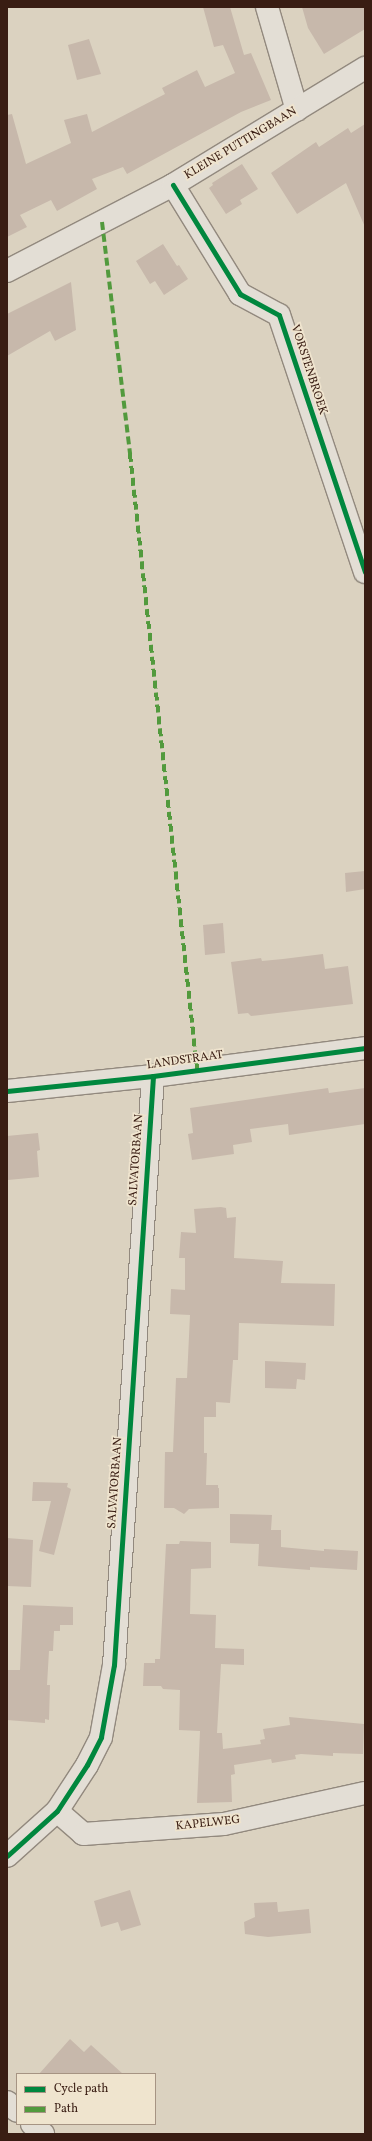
<!DOCTYPE html>
<html>
<head>
<meta charset="utf-8">
<style>
	body { margin:0 }
	#map { position:relative; width:372px; height:2141px; overflow:hidden; background:#dbd2c0; font-family:Vollkorn,serif }
	div>[style] { position:absolute }
	.building>* { inset:0; background:#c7b8ab }
	.roads { filter:drop-shadow(1px 0 #92897e) drop-shadow(-1px 0 #92897e) drop-shadow(0 1px #92897e) drop-shadow(0 -1px #92897e) }
	.minor>* { height:22px; margin:-11px; padding:0 11px; transform-origin:11px; border-radius:11px; background:#e3ded5 }
	.quiet>* { height:4px; margin-top:-2px; transform-origin:0; background:repeating-linear-gradient(90deg,#529a3d 0 8px,transparent 0 12px) }
	.cycleway>* { height:5px; margin:-2.5px; padding:0 2.5px; transform-origin:2.5px; border-radius:2.5px; background:#00873e }
	span { translate:-50% -50%; white-space:nowrap; text-align:center; line-height:1.15; -webkit-text-stroke:3.5px #efe4ce; paint-order:stroke }
	.street-label { font-size:12px; color:#391d13 }
	.frame { position:absolute; inset:0; border:8px solid #391d13; pointer-events:none }
	.legend { position:absolute; left:16px; top:2073px; width:140px; height:52px; box-sizing:border-box; background:#efe4ce; border:1px solid #a69483; margin:0; padding:5px 7px; list-style:none; font-size:12px; color:#391d13 }
	.legend li { display:flex; align-items:center; gap:8px; height:20px }
	.legend b { width:20px; border:1px solid #a69483 }
</style>
</head>
<body>
<div id="map">
	<div class="building">
		<i style="clip-path:polygon(203px 7px,230px 7px,244px 55px,251px 53px,271px 100px,241px 112px,127px 174px,123px 167px,92px 179px,97px 189px,57px 211px,51px 200px,20px 215px,27px 227px,7px 237px,7px 115px,12px 114px,26px 164px,71px 143px,64px 120px,87px 114px,92px 132px,165px 94px,162px 88px,197px 70px,205px 87px,235px 73px,223px 45px,214px 47px)"></i>
		<i style="clip-path:polygon(302px 7px,365px 7px,365px 29px,324px 54px,308px 28px)"></i>
		<i style="clip-path:polygon(89px 39px,101px 74px,77px 80px,68px 45px)"></i>
		<i style="clip-path:polygon(365px 124px,365px 227px,346px 183px,297px 214px,271px 173px,316px 142px,319px 147px,348px 128px,351px 133px)"></i>
		<i style="clip-path:polygon(242px 164px,258px 189px,240px 200px,242px 204px,226px 214px,209px 188px,213px 185px,212px 183px)"></i>
		<i style="clip-path:polygon(163px 244px,177px 266px,179px 265px,188px 279px,164px 295px,155px 281px,150px 284px,136px 261px)"></i>
		<i style="clip-path:polygon(71px 282px,76px 330px,55px 341px,50px 331px,7px 356px,7px 314px)"></i>
		<i style="clip-path:polygon(365px 871px,365px 889px,346px 892px,345px 873px)"></i>
		<i style="clip-path:polygon(223px 923px,225px 953px,205px 955px,203px 925px)"></i>
		<i style="clip-path:polygon(323px 954px,325px 969px,348px 966px,353px 1004px,251px 1016px,248px 1013px,238px 1014px,231px 962px,261px 958px,262px 961px,283px 959px)"></i>
		<i style="clip-path:polygon(328px 1088px,329px 1093px,365px 1088px,365px 1124px,289px 1135px,288px 1124px,250px 1129px,252px 1142px,233px 1145px,234px 1154px,192px 1160px,188px 1134px,193px 1133px,190px 1108px)"></i>
		<i style="clip-path:polygon(38px 1133px,40px 1150px,37px 1151px,39px 1177px,8px 1180px,7px 1136px)"></i>
		<i style="clip-path:polygon(221px 1207px,226px 1208px,227px 1218px,236px 1217px,234px 1258px,283px 1261px,281px 1283px,335px 1284px,334px 1326px,239px 1323px,238px 1360px,233px 1360px,230px 1403px,216px 1402px,216px 1417px,204px 1417px,204px 1453px,207px 1453px,206px 1485px,218px 1485px,218px 1488px,219px 1488px,219px 1508px,189px 1509px,184px 1514px,174px 1508px,164px 1508px,165px 1452px,173px 1452px,176px 1378px,187px 1378px,190px 1315px,170px 1314px,171px 1289px,185px 1290px,185px 1258px,179px 1258px,181px 1232px,196px 1233px,194px 1209px)"></i>
		<i style="clip-path:polygon(265px 1361px,306px 1363px,305px 1380px,297px 1379px,296px 1389px,265px 1388px)"></i>
		<i style="clip-path:polygon(33px 1482px,68px 1483px,67px 1487px,71px 1489px,54px 1555px,39px 1551px,51px 1501px,32px 1501px)"></i>
		<i style="clip-path:polygon(230px 1514px,272px 1515px,271px 1530px,281px 1530px,281px 1547px,324px 1551px,324px 1549px,358px 1551px,357px 1570px,310px 1567px,310px 1570px,258px 1566px,259px 1544px,230px 1543px)"></i>
		<i style="clip-path:polygon(7px 1538px,33px 1540px,31px 1587px,7px 1586px)"></i>
		<i style="clip-path:polygon(180px 1541px,211px 1542px,211px 1568px,191px 1569px,190px 1614px,216px 1615px,215px 1648px,244px 1649px,244px 1665px,221px 1664px,217px 1733px,222px 1733px,223px 1749px,261px 1744px,260px 1740px,265px 1739px,263px 1729px,290px 1725px,289px 1717px,364px 1724px,363px 1754px,333px 1753px,333px 1756px,301px 1754px,295px 1755px,296px 1759px,272px 1763px,271px 1759px,234px 1765px,235px 1774px,231px 1775px,232px 1802px,197px 1803px,200px 1731px,179px 1730px,180px 1690px,163px 1689px,161px 1686px,143px 1686px,144px 1663px,155px 1663px,155px 1659px,160px 1659px,166px 1544px,179px 1544px)"></i>
		<i style="clip-path:polygon(23px 1605px,73px 1607px,73px 1625px,60px 1625px,60px 1631px,54px 1631px,53px 1651px,49px 1651px,47px 1685px,50px 1685px,49px 1720px,45px 1719px,45px 1723px,7px 1720px,7px 1670px,20px 1670px)"></i>
		<i style="clip-path:polygon(130px 1890px,141px 1925px,121px 1931px,118px 1922px,101px 1927px,94px 1901px)"></i>
		<i style="clip-path:polygon(277px 1902px,278px 1912px,309px 1909px,311px 1933px,268px 1937px,245px 1934px,244px 1922px,255px 1917px,254px 1903px)"></i>
		<i style="clip-path:polygon(70px 2039px,84px 2052px,91px 2045px,123px 2074px,39px 2074px)"></i>
	</div>
	<div class="roads">
		<div class="minor">
			<i style="left:267px;top:7px;width:107px;rotate:73.8deg"></i>
			<i style="left:173px;top:185px;width:128px;rotate:58.4deg"></i>
			<i style="left:240px;top:294px;width:44px;rotate:28.3deg"></i>
			<i style="left:279px;top:315px;width:271px;rotate:71.5deg"></i>
			<i style="left:7px;top:271px;width:187px;rotate:-27.4deg"></i>
			<i style="left:173px;top:185px;width:225px;rotate:-31.4deg"></i>
			<i style="left:7px;top:1091px;width:147px;rotate:-5.9deg"></i>
			<i style="left:153px;top:1076px;width:214px;rotate:-7.5deg"></i>
			<i style="left:57px;top:1811px;width:35px;rotate:41deg"></i>
			<i style="left:83px;top:1834px;width:141px;rotate:-4.1deg"></i>
			<i style="left:224px;top:1824px;width:144px;rotate:-12.4deg"></i>
			<i style="left:7px;top:1856px;width:67px;rotate:-42deg"></i>
			<i style="left:57px;top:1811px;width:55px;rotate:-56.9deg"></i>
			<i style="left:87px;top:1765px;width:31px;rotate:-63deg"></i>
			<i style="left:101px;top:1737px;width:73px;rotate:-79.8deg"></i>
			<i style="left:114px;top:1665px;width:590px;rotate:-86.21deg"></i>
			<i style="left:7px;top:2102px;width:13px;rotate:42deg"></i>
			<i style="left:32px;top:2124px;width:15px;rotate:42deg"></i>
		</div>
	</div>
	<div class="quiet">
		<i style="left:102px;top:222px;width:234px;rotate:83.1deg"></i>
		<i style="left:130px;top:454px;width:619px;rotate:83.78deg"></i>
	</div>
	<div class="cycleway">
		<i style="left:173px;top:185px;width:128px;rotate:58.4deg"></i>
		<i style="left:240px;top:294px;width:44px;rotate:28.3deg"></i>
		<i style="left:279px;top:315px;width:271px;rotate:71.5deg"></i>
		<i style="left:7px;top:1091px;width:147px;rotate:-5.9deg"></i>
		<i style="left:153px;top:1076px;width:214px;rotate:-7.5deg"></i>
		<i style="left:7px;top:1856px;width:67px;rotate:-42deg"></i>
		<i style="left:57px;top:1811px;width:55px;rotate:-56.9deg"></i>
		<i style="left:87px;top:1765px;width:31px;rotate:-63deg"></i>
		<i style="left:101px;top:1737px;width:73px;rotate:-79.8deg"></i>
		<i style="left:114px;top:1665px;width:590px;rotate:-86.21deg"></i>
	</div>
	<div class="street-label">
		<span style="left:241px;top:144px;rotate:-31deg">KLEINE PUTTINGBAAN</span>
		<span style="left:308px;top:370px;rotate:72deg">VORSTENBROEK</span>
		<span style="left:185px;top:1061px;rotate:-8deg">LANDSTRAAT</span>
		<span style="left:137px;top:1160px;rotate:-86deg">SALVATORBAAN</span>
		<span style="left:116px;top:1483px;rotate:-86deg">SALVATORBAAN</span>
		<span style="left:208px;top:1824px;rotate:-6deg">KAPELWEG</span>
	</div>
	<div class="frame"></div>
	<ul class="legend">
	<li><b style="height:5px;background:#00873e"></b>Cycle path</li>
	<li><b style="height:5px;background:#529a3d"></b>Path</li>
	</ul>
</div>
</body>
</html>
